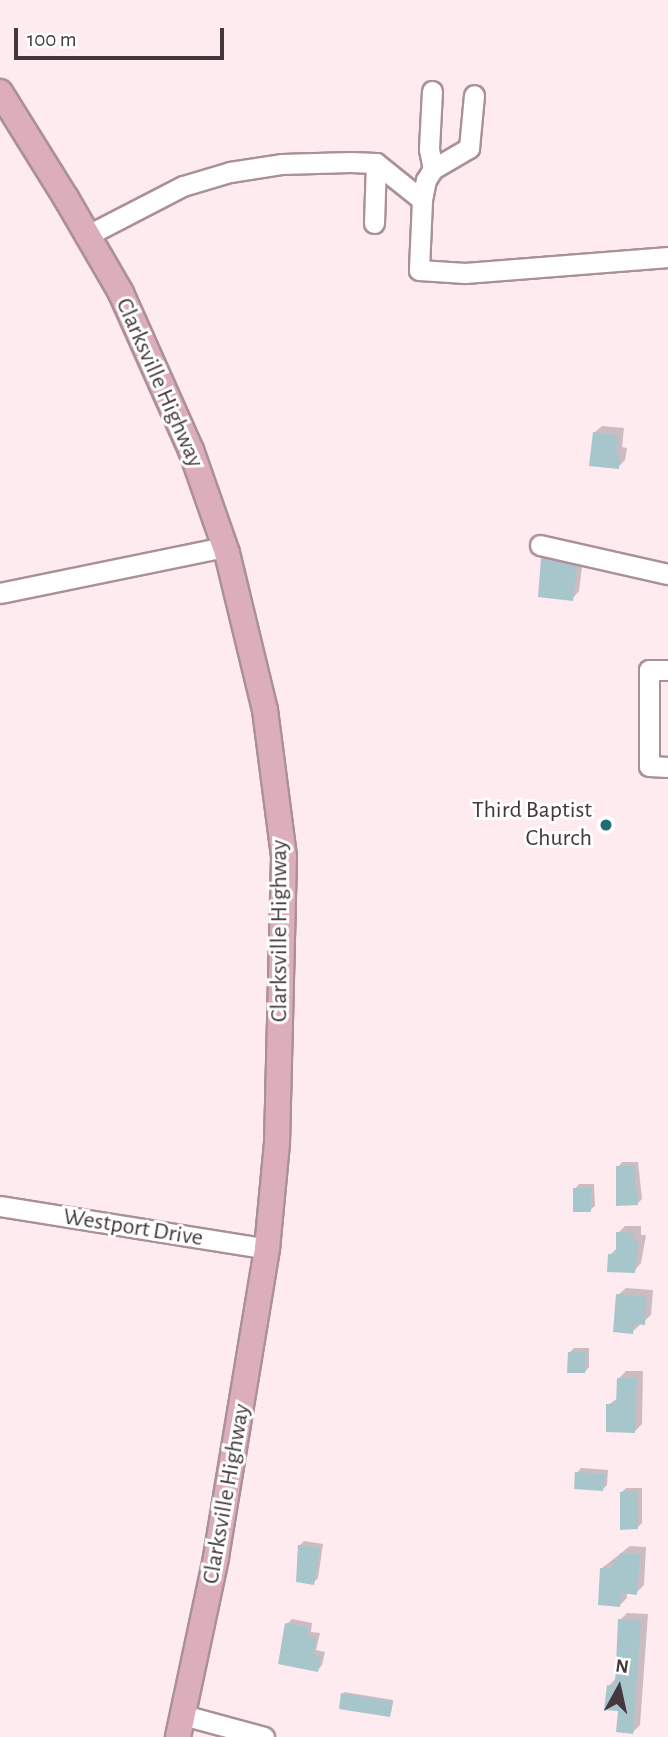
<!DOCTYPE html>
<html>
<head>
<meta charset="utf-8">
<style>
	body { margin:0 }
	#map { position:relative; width:668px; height:1737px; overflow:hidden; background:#fdebf0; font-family:"Alegreya Sans",sans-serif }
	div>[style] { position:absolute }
	.shadow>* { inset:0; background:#0003 }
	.building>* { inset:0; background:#a7c6cb }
	.roads { filter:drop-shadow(2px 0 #ab9097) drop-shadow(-2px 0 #ab9097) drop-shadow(0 2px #ab9097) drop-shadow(0 -2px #ab9097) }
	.minor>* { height:19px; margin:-9.5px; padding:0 9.5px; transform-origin:9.5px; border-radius:9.5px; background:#fff }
	.major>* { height:24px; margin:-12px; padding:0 12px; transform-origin:12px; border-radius:12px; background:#dcaebb }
	.dots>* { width:19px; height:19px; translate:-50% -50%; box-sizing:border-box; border:4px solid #fff; border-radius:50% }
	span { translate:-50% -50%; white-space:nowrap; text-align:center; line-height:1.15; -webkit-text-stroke:6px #fff; paint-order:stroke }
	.street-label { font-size:24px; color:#43383b }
	.poi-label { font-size:24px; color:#43383b }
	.right { translate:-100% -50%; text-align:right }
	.north { position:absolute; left:584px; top:1653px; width:70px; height:70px; -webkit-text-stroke:5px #fff; paint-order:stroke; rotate:8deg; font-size:19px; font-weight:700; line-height:28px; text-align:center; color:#43383b }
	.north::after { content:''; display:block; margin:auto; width:24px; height:32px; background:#43383b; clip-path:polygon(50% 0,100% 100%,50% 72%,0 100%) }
	.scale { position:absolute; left:14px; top:28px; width:210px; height:32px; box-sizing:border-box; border:4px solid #43383b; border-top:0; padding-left:9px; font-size:21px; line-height:24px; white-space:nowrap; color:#43383b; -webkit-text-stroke:5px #fff; paint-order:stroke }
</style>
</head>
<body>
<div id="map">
	<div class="shadow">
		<i style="clip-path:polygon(602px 426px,624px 428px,622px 447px,627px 448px,625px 460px,618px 467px,594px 433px)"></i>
		<i style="clip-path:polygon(550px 551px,583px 559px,579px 591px,572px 599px,543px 559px)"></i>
		<i style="clip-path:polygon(622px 1162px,638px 1162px,642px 1199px,637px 1204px,618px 1167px)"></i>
		<i style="clip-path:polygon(579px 1184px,594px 1184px,595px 1206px,590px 1210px,575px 1189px)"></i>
		<i style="clip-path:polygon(625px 1226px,641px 1226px,641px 1235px,646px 1235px,641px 1263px,634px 1271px,610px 1255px,618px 1247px,618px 1233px)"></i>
		<i style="clip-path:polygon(626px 1288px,653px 1290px,651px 1315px,632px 1332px,618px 1295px)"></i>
		<i style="clip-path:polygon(574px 1348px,589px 1348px,589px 1367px,585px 1372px,569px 1353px)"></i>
		<i style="clip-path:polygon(626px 1371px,643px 1371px,642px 1424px,635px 1431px,608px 1405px,618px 1398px,619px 1378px)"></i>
		<i style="clip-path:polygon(581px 1468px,608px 1470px,607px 1485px,603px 1489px,577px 1473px)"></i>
		<i style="clip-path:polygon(626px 1488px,642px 1488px,642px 1523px,637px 1528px,622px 1492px)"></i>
		<i style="clip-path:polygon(304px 1541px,323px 1544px,318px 1578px,313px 1583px,301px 1562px,297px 1562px,299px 1546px)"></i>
		<i style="clip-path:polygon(630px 1546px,646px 1547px,644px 1585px,636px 1593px,627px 1592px,627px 1598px,620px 1605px,602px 1568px)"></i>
		<i style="clip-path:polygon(627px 1613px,648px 1614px,640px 1725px,633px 1732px,609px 1686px,616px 1678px,620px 1620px)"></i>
		<i style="clip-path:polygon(292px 1619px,312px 1623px,311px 1632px,320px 1633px,316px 1650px,325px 1652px,322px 1665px,318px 1670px,287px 1624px)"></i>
		<i style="clip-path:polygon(344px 1692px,393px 1700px,391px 1713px,343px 1694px)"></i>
	</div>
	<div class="building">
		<i style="clip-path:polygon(593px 432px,618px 435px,616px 454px,620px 455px,619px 469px,589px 466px)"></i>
		<i style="clip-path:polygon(541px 558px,577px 566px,573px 601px,538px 597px)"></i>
		<i style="clip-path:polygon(616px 1166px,634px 1166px,638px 1205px,616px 1206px)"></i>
		<i style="clip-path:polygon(573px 1188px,591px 1188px,591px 1212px,573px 1212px)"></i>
		<i style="clip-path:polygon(616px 1232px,634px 1233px,634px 1241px,639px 1241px,635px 1273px,607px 1272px,608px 1254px,616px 1254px)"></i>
		<i style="clip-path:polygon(616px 1294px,647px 1297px,645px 1325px,634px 1324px,633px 1334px,613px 1332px)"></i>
		<i style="clip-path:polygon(568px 1352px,585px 1352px,585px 1373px,567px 1373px)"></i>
		<i style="clip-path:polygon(617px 1378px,637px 1378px,635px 1433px,606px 1432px,606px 1404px,616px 1404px)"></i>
		<i style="clip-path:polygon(575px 1472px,605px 1474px,603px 1491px,574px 1489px)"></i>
		<i style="clip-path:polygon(638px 1491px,638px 1529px,620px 1530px,620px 1492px)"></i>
		<i style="clip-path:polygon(298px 1545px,320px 1548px,314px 1585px,296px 1582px)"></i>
		<i style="clip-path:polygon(620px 1553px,640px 1554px,637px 1595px,621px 1593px,620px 1607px,598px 1605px,600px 1568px,612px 1568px,613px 1560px,620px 1560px)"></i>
		<i style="clip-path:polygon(618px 1619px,641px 1621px,633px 1734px,616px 1732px,618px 1711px,604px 1710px,607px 1685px,615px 1686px)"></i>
		<i style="clip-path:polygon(285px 1623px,309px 1627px,307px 1636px,316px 1638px,313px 1655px,321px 1656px,318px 1672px,278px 1664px)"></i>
		<i style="clip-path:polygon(341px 1693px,393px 1702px,390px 1717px,339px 1709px)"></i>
	</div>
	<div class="roads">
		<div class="minor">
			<i style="left:432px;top:91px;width:58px;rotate:93deg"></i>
			<i style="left:429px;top:149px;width:20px;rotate:79deg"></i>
			<i style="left:422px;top:200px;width:20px;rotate:-79deg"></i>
			<i style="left:426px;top:180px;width:13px;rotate:-58deg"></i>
			<i style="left:433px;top:169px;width:42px;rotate:-30.3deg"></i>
			<i style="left:469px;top:148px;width:53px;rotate:-84.6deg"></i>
			<i style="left:374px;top:223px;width:60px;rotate:-88.1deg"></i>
			<i style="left:88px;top:235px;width:107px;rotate:-27.3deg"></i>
			<i style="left:183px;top:186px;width:49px;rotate:-16.6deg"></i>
			<i style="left:230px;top:172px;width:53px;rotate:-8.7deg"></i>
			<i style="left:282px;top:164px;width:68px;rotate:-1.7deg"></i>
			<i style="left:350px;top:162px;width:26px;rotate:2deg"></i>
			<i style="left:376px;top:163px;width:59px;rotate:38.8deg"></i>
			<i style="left:422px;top:200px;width:70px;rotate:92.5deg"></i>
			<i style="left:419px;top:270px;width:46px;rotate:3.7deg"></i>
			<i style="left:465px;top:273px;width:204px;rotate:-4.5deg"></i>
			<i style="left:540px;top:545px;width:131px;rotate:12.8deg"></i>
			<i style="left:0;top:593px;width:230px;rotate:-11.6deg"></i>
			<i style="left:668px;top:670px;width:19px;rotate:180deg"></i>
			<i style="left:649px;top:670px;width:96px;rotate:90deg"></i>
			<i style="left:649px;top:766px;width:19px;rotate:3deg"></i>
			<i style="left:0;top:1206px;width:270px;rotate:9.1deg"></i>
			<i style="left:183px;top:1715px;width:84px;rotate:15.2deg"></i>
		</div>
		<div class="major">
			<i style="left:0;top:92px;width:125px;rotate:58.1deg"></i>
			<i style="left:66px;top:198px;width:110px;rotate:59.9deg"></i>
			<i style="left:121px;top:293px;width:172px;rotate:66deg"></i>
			<i style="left:191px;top:450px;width:109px;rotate:70.7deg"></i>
			<i style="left:227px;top:553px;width:162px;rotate:76.4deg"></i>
			<i style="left:265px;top:710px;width:148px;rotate:82.6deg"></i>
			<i style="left:284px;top:857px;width:286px;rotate:91.4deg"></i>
			<i style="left:277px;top:1143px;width:106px;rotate:95.4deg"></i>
			<i style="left:267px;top:1249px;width:313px;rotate:99.4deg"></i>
			<i style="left:216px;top:1558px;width:183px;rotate:102deg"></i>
		</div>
	</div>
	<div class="dots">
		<i style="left:606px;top:825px;background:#216b75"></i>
	</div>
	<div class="street-label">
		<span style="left:159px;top:383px;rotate:66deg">Clarksville Highway</span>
		<span style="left:280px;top:931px;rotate:-90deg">Clarksville Highway</span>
		<span style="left:133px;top:1228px;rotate:9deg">Westport Drive</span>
		<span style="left:227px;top:1494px;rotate:-80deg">Clarksville Highway</span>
	</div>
	<div class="poi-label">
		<span class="right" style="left:592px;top:825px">Third Baptist<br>Church</span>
	</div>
	<div class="north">N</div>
	<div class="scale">100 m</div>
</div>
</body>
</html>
